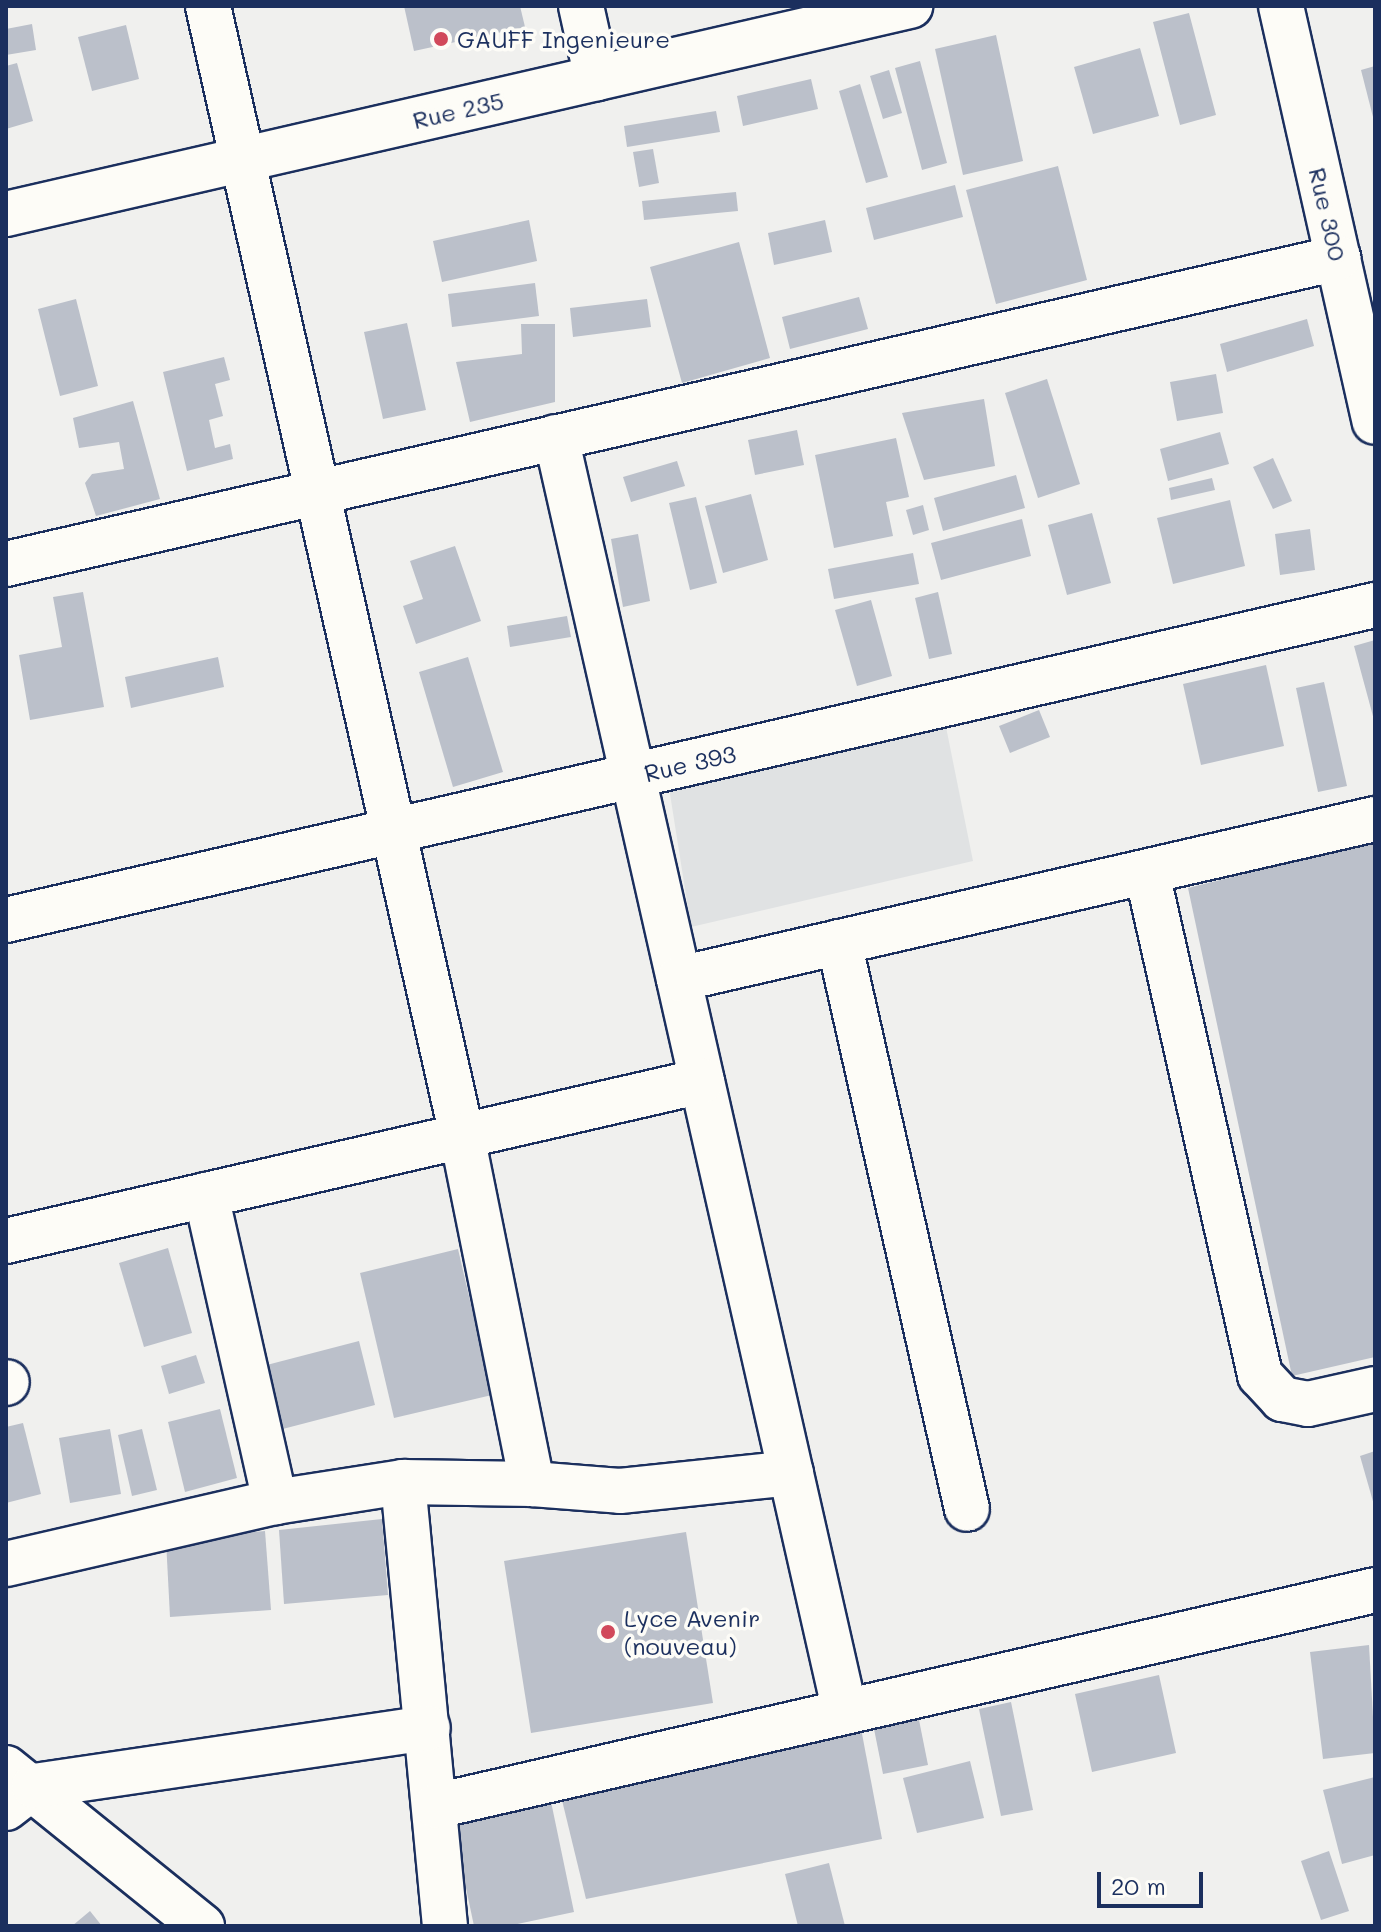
<!DOCTYPE html>
<html>
<head>
<meta charset="utf-8">
<style>
	body { margin:0 }
	#map { position:relative; width:1381px; height:1932px; overflow:hidden; background:#f0f0ee; font-family:Mali,sans-serif }
	div>[style] { position:absolute }
	.built>* { inset:0; background:#e0e2e3 }
	.building>* { inset:0; background:#bbc0ca }
	.roads { filter:drop-shadow(2px 0 #1b2f5e) drop-shadow(-2px 0 #1b2f5e) drop-shadow(0 2px #1b2f5e) drop-shadow(0 -2px #1b2f5e) }
	.minor>* { height:44px; margin:-22px; padding:0 22px; transform-origin:22px; border-radius:22px; background:#fdfcf7 }
	.dots>* { width:22px; height:22px; translate:-50% -50%; box-sizing:border-box; border:4px solid #fdfcf7; border-radius:50% }
	span { translate:-50% -50%; white-space:nowrap; text-align:center; line-height:1.15; -webkit-text-stroke:7px #fdfcf7; paint-order:stroke }
	.poi-label { font-size:24px; color:#1b2f5e }
	.left { translate:0 -50%; text-align:left }
	.street-label { font-size:24px; color:#1b2f5e }
	.frame { position:absolute; inset:0; border:8px solid #1b2f5e; pointer-events:none }
	.scale { position:absolute; left:1097px; top:1872px; width:106px; height:36px; box-sizing:border-box; border:4px solid #1b2f5e; border-top:0; padding-left:10px; font-size:24px; line-height:28px; white-space:nowrap; color:#1b2f5e; -webkit-text-stroke:6px #fdfcf7; paint-order:stroke }
</style>
</head>
<body>
<div id="map">
	<div class="built">
		<i style="clip-path:polygon(945px 722px,973px 861px,691px 927px,667px 775px)"></i>
	</div>
	<div class="building">
		<i style="clip-path:polygon(404px 6px,520px 6px,525px 27px,414px 51px)"></i>
		<i style="clip-path:polygon(1189px 13px,1216px 115px,1180px 125px,1153px 22px)"></i>
		<i style="clip-path:polygon(32px 24px,36px 50px,6px 55px,6px 29px)"></i>
		<i style="clip-path:polygon(126px 25px,139px 79px,92px 91px,78px 37px)"></i>
		<i style="clip-path:polygon(996px 35px,1023px 161px,963px 175px,935px 49px)"></i>
		<i style="clip-path:polygon(1140px 48px,1159px 116px,1093px 134px,1074px 67px)"></i>
		<i style="clip-path:polygon(920px 61px,947px 163px,922px 170px,895px 68px)"></i>
		<i style="clip-path:polygon(17px 63px,33px 121px,6px 129px,6px 66px)"></i>
		<i style="clip-path:polygon(1375px 66px,1375px 121px,1374px 121px,1361px 70px)"></i>
		<i style="clip-path:polygon(889px 70px,902px 113px,883px 119px,870px 76px)"></i>
		<i style="clip-path:polygon(811px 79px,818px 109px,743px 126px,737px 96px)"></i>
		<i style="clip-path:polygon(860px 84px,888px 177px,866px 183px,839px 91px)"></i>
		<i style="clip-path:polygon(716px 111px,720px 132px,627px 147px,624px 126px)"></i>
		<i style="clip-path:polygon(653px 149px,659px 183px,639px 187px,633px 152px)"></i>
		<i style="clip-path:polygon(1058px 166px,1087px 280px,996px 304px,966px 190px)"></i>
		<i style="clip-path:polygon(955px 185px,963px 217px,874px 240px,866px 208px)"></i>
		<i style="clip-path:polygon(736px 192px,738px 211px,644px 220px,642px 201px)"></i>
		<i style="clip-path:polygon(529px 220px,537px 261px,442px 282px,433px 241px)"></i>
		<i style="clip-path:polygon(825px 220px,832px 252px,774px 265px,768px 233px)"></i>
		<i style="clip-path:polygon(739px 242px,770px 358px,682px 383px,650px 267px)"></i>
		<i style="clip-path:polygon(535px 283px,539px 316px,452px 327px,448px 294px)"></i>
		<i style="clip-path:polygon(859px 297px,868px 329px,790px 349px,782px 317px)"></i>
		<i style="clip-path:polygon(76px 299px,98px 386px,60px 396px,38px 309px)"></i>
		<i style="clip-path:polygon(647px 299px,651px 327px,573px 337px,570px 308px)"></i>
		<i style="clip-path:polygon(1307px 319px,1314px 346px,1227px 372px,1220px 344px)"></i>
		<i style="clip-path:polygon(407px 323px,426px 410px,383px 419px,364px 332px)"></i>
		<i style="clip-path:polygon(521px 324px,555px 324px,555px 402px,470px 422px,456px 362px,522px 354px)"></i>
		<i style="clip-path:polygon(224px 357px,230px 380px,215px 384px,223px 416px,209px 420px,215px 448px,230px 444px,233px 459px,187px 471px,163px 372px)"></i>
		<i style="clip-path:polygon(1216px 374px,1223px 413px,1177px 421px,1170px 382px)"></i>
		<i style="clip-path:polygon(1047px 379px,1080px 484px,1038px 498px,1005px 393px)"></i>
		<i style="clip-path:polygon(984px 399px,995px 466px,924px 480px,902px 413px)"></i>
		<i style="clip-path:polygon(133px 401px,160px 499px,96px 516px,85px 483px,92px 474px,124px 469px,119px 442px,79px 448px,73px 418px)"></i>
		<i style="clip-path:polygon(797px 430px,804px 465px,755px 475px,748px 440px)"></i>
		<i style="clip-path:polygon(1220px 432px,1229px 464px,1168px 481px,1160px 449px)"></i>
		<i style="clip-path:polygon(896px 438px,909px 497px,886px 502px,893px 536px,834px 548px,815px 455px)"></i>
		<i style="clip-path:polygon(1273px 458px,1292px 501px,1273px 509px,1253px 467px)"></i>
		<i style="clip-path:polygon(677px 461px,685px 486px,631px 502px,623px 477px)"></i>
		<i style="clip-path:polygon(1016px 475px,1025px 508px,943px 531px,934px 498px)"></i>
		<i style="clip-path:polygon(1212px 478px,1215px 490px,1171px 500px,1169px 488px)"></i>
		<i style="clip-path:polygon(751px 494px,768px 560px,723px 573px,705px 506px)"></i>
		<i style="clip-path:polygon(696px 497px,717px 583px,690px 590px,669px 503px)"></i>
		<i style="clip-path:polygon(1230px 500px,1245px 566px,1173px 584px,1157px 518px)"></i>
		<i style="clip-path:polygon(923px 505px,929px 530px,913px 535px,906px 510px)"></i>
		<i style="clip-path:polygon(1092px 513px,1111px 583px,1067px 595px,1048px 525px)"></i>
		<i style="clip-path:polygon(1022px 519px,1031px 556px,941px 580px,931px 543px)"></i>
		<i style="clip-path:polygon(1310px 529px,1315px 570px,1280px 575px,1275px 534px)"></i>
		<i style="clip-path:polygon(638px 534px,650px 601px,623px 607px,611px 539px)"></i>
		<i style="clip-path:polygon(455px 546px,481px 621px,416px 644px,403px 606px,423px 599px,410px 561px)"></i>
		<i style="clip-path:polygon(913px 553px,919px 584px,834px 599px,828px 569px)"></i>
		<i style="clip-path:polygon(83px 592px,104px 707px,30px 720px,19px 655px,62px 647px,53px 597px)"></i>
		<i style="clip-path:polygon(938px 592px,952px 654px,929px 659px,915px 598px)"></i>
		<i style="clip-path:polygon(871px 600px,892px 676px,857px 686px,835px 610px)"></i>
		<i style="clip-path:polygon(567px 616px,571px 637px,510px 647px,507px 626px)"></i>
		<i style="clip-path:polygon(1375px 640px,1375px 720px,1374px 720px,1354px 646px)"></i>
		<i style="clip-path:polygon(218px 657px,224px 687px,131px 708px,125px 677px)"></i>
		<i style="clip-path:polygon(468px 657px,503px 772px,453px 787px,419px 672px)"></i>
		<i style="clip-path:polygon(1266px 665px,1284px 746px,1201px 765px,1183px 684px)"></i>
		<i style="clip-path:polygon(1324px 682px,1347px 786px,1318px 792px,1296px 688px)"></i>
		<i style="clip-path:polygon(1039px 710px,1050px 737px,1010px 753px,999px 726px)"></i>
		<i style="clip-path:polygon(1375px 841px,1375px 1357px,1292px 1376px,1188px 888px)"></i>
		<i style="clip-path:polygon(168px 1248px,192px 1333px,144px 1347px,119px 1263px)"></i>
		<i style="clip-path:polygon(458px 1249px,492px 1395px,394px 1418px,360px 1273px)"></i>
		<i style="clip-path:polygon(359px 1341px,375px 1405px,275px 1431px,259px 1367px)"></i>
		<i style="clip-path:polygon(196px 1355px,205px 1383px,169px 1394px,161px 1366px)"></i>
		<i style="clip-path:polygon(220px 1409px,237px 1478px,185px 1492px,168px 1422px)"></i>
		<i style="clip-path:polygon(23px 1423px,41px 1494px,6px 1503px,6px 1427px)"></i>
		<i style="clip-path:polygon(110px 1429px,121px 1494px,70px 1503px,59px 1438px)"></i>
		<i style="clip-path:polygon(142px 1429px,157px 1490px,132px 1496px,118px 1435px)"></i>
		<i style="clip-path:polygon(1375px 1451px,1375px 1505px,1374px 1505px,1360px 1456px)"></i>
		<i style="clip-path:polygon(382px 1519px,388px 1595px,284px 1604px,279px 1530px)"></i>
		<i style="clip-path:polygon(265px 1531px,271px 1610px,170px 1617px,166px 1540px)"></i>
		<i style="clip-path:polygon(686px 1532px,713px 1703px,531px 1733px,504px 1561px)"></i>
		<i style="clip-path:polygon(1369px 1645px,1375px 1753px,1323px 1759px,1310px 1652px)"></i>
		<i style="clip-path:polygon(1159px 1675px,1176px 1753px,1092px 1772px,1075px 1694px)"></i>
		<i style="clip-path:polygon(1011px 1702px,1033px 1810px,1001px 1816px,979px 1709px)"></i>
		<i style="clip-path:polygon(917px 1710px,928px 1765px,883px 1774px,872px 1719px)"></i>
		<i style="clip-path:polygon(859px 1718px,882px 1839px,586px 1899px,560px 1792px)"></i>
		<i style="clip-path:polygon(970px 1761px,984px 1818px,917px 1833px,903px 1778px)"></i>
		<i style="clip-path:polygon(1375px 1777px,1375px 1855px,1342px 1864px,1323px 1790px)"></i>
		<i style="clip-path:polygon(549px 1792px,574px 1912px,508px 1926px,474px 1926px,450px 1812px)"></i>
		<i style="clip-path:polygon(1329px 1851px,1349px 1911px,1321px 1920px,1301px 1861px)"></i>
		<i style="clip-path:polygon(829px 1863px,845px 1926px,798px 1926px,785px 1874px)"></i>
		<i style="clip-path:polygon(90px 1911px,102px 1926px,72px 1926px)"></i>
	</div>
	<div class="roads">
		<div class="minor">
			<i style="left:208px;top:6px;width:1158px;rotate:77.33deg"></i>
			<i style="left:462px;top:1136px;width:355px;rotate:78.6deg"></i>
			<i style="left:532px;top:1484px;width:88px;rotate:4.5deg"></i>
			<i style="left:620px;top:1491px;width:172px;rotate:-6deg"></i>
			<i style="left:581px;top:6px;width:74px;rotate:77.5deg"></i>
			<i style="left:1281px;top:6px;width:426px;rotate:77.3deg"></i>
			<i style="left:6px;top:214px;width:928px;rotate:-12.96deg"></i>
			<i style="left:556px;top:437px;width:1307px;rotate:77.23deg"></i>
			<i style="left:6px;top:564px;width:1367px;rotate:-12.94deg"></i>
			<i style="left:1147px;top:873px;width:515px;rotate:77.31deg"></i>
			<i style="left:1260px;top:1375px;width:33px;rotate:47deg"></i>
			<i style="left:1282px;top:1399px;width:26px;rotate:11deg"></i>
			<i style="left:1308px;top:1404px;width:69px;rotate:-12.6deg"></i>
			<i style="left:6px;top:920px;width:1405px;rotate:-12.96deg"></i>
			<i style="left:839px;top:942px;width:581px;rotate:77.28deg"></i>
			<i style="left:679px;top:979px;width:714px;rotate:-12.95deg"></i>
			<i style="left:206px;top:1195px;width:315px;rotate:77.3deg"></i>
			<i style="left:6px;top:1241px;width:714px;rotate:-12.95deg"></i>
			<i style="left:6px;top:1383px;width:1px;rotate:-45deg"></i>
			<i style="left:403px;top:1482px;width:446px;rotate:84.6deg"></i>
			<i style="left:6px;top:1564px;width:276px;rotate:-13deg"></i>
			<i style="left:275px;top:1502px;width:130px;rotate:-8.9deg"></i>
			<i style="left:403px;top:1482px;width:129px;rotate:0.9deg"></i>
			<i style="left:6px;top:1768px;width:252px;rotate:38.9deg"></i>
			<i style="left:436px;top:1806px;width:964px;rotate:-12.95deg"></i>
			<i style="left:6px;top:1808px;width:36px;rotate:-38deg"></i>
			<i style="left:34px;top:1786px;width:398px;rotate:-8.4deg"></i>
		</div>
	</div>
	<div class="dots">
		<i style="left:441px;top:39px;background:#d1495b"></i>
		<i style="left:608px;top:1632px;background:#d1495b"></i>
	</div>
	<div class="poi-label">
		<span class="left" style="left:457px;top:39px">GAUFF Ingenieure</span>
		<span class="left" style="left:624px;top:1632px">Lyce Avenir<br>(nouveau)</span>
	</div>
	<div class="street-label">
		<span style="left:458px;top:110px;rotate:-13deg">Rue 235</span>
		<span style="left:1328px;top:214px;rotate:77deg">Rue 300</span>
		<span style="left:690px;top:763px;rotate:-13deg">Rue 393</span>
	</div>
	<div class="frame"></div>
	<div class="scale">20 m</div>
</div>
</body>
</html>
